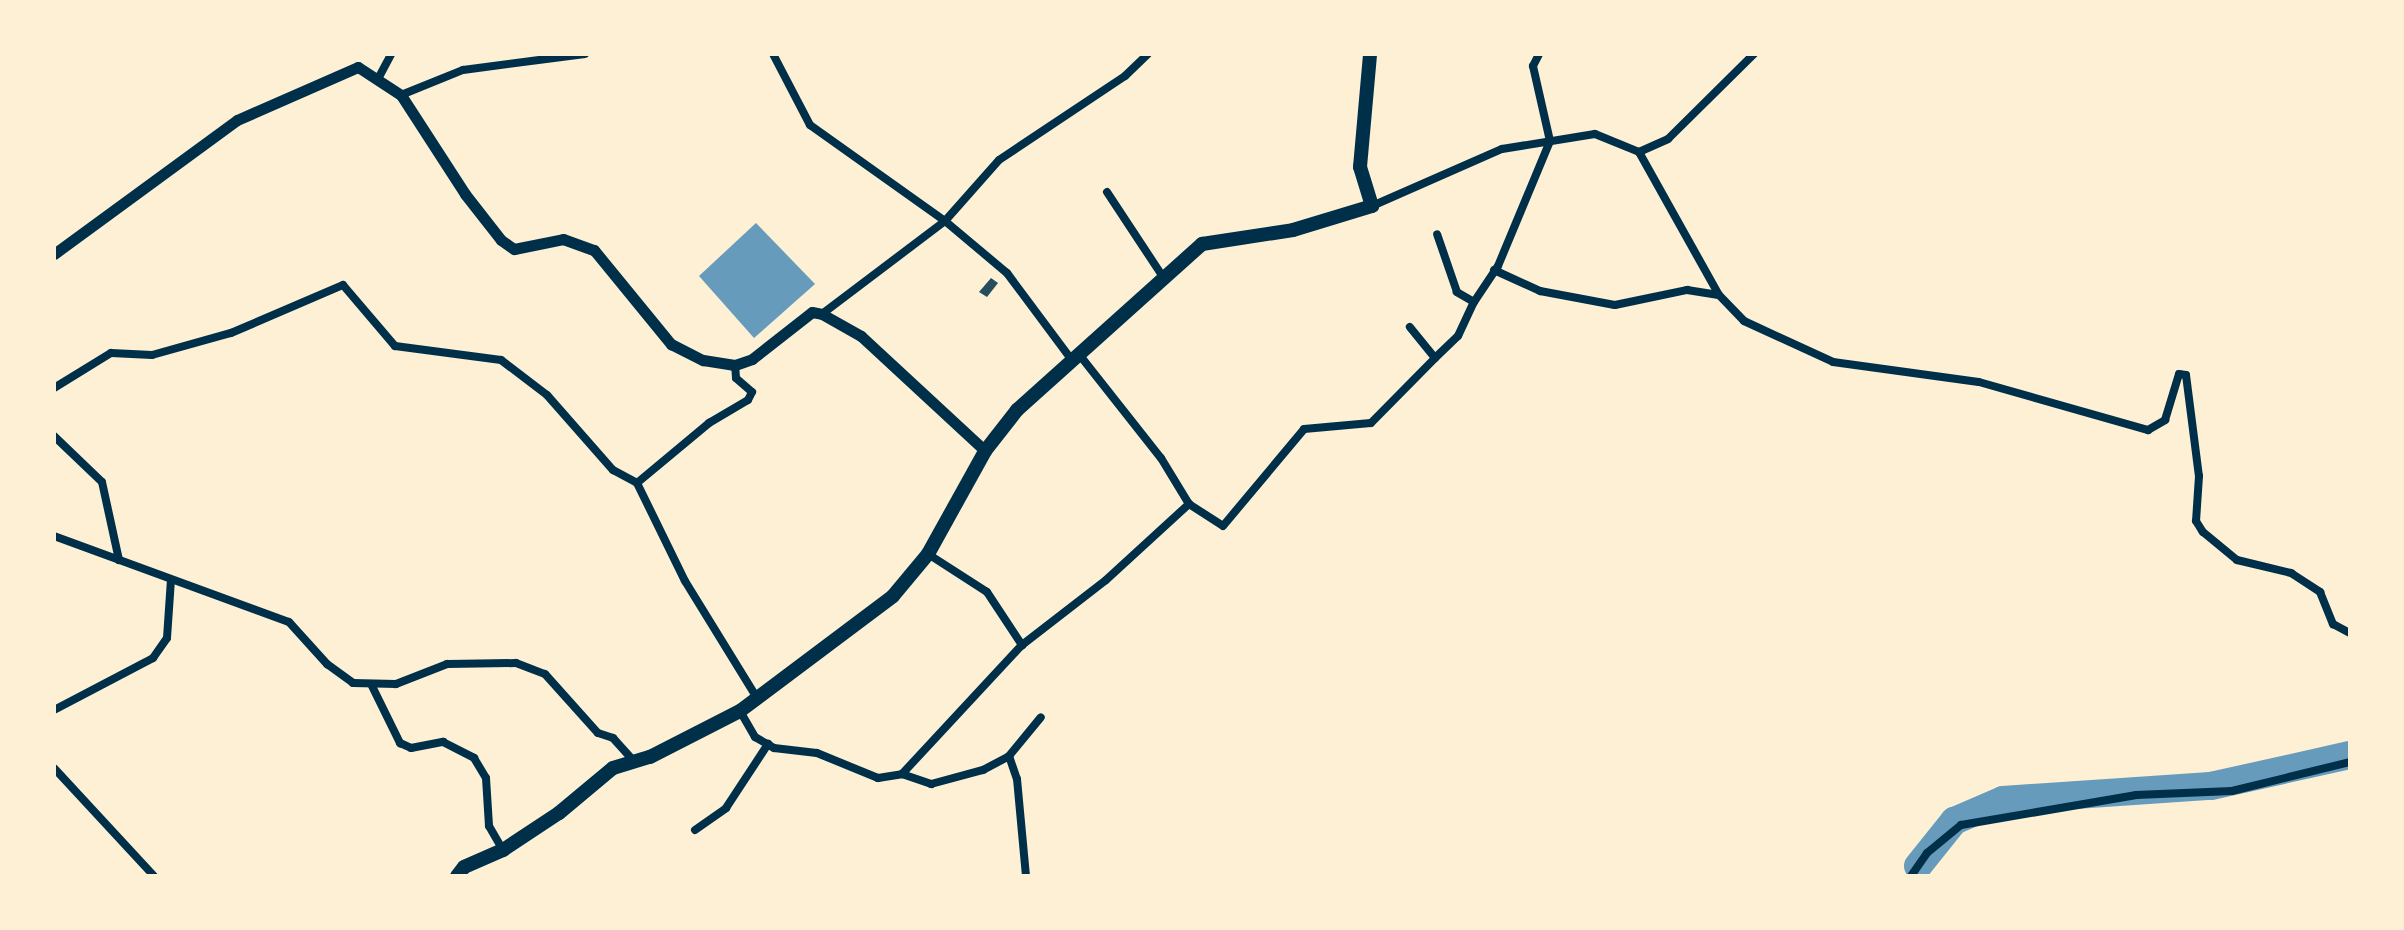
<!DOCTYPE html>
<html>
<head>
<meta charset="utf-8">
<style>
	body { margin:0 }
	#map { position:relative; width:2404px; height:930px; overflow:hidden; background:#fdf0d5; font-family:"DejaVu Sans",sans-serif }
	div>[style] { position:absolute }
	.water>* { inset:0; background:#669bbc }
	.river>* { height:28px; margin:-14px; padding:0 14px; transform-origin:14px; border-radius:14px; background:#669bbc }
	.building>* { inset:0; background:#264d5e }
	.minor>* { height:8px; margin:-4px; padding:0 4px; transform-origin:4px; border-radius:4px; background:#003049 }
	.tertiary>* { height:11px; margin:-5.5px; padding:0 5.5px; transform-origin:5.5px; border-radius:5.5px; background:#003049 }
	.primary>* { height:14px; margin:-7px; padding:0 7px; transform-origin:7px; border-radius:7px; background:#003049 }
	span { translate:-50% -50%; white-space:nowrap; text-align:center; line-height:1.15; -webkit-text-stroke:8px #fdf0d5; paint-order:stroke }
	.frame { position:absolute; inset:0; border:56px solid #fdf0d5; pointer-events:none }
</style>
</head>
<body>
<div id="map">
	<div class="water">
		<i style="clip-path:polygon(756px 223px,815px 284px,754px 338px,699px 276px)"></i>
	</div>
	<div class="river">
		<i style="left:1918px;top:866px;width:58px;rotate:-51.3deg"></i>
		<i style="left:1954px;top:821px;width:53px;rotate:-23.2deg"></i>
		<i style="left:2003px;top:800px;width:208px;rotate:-3.9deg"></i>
		<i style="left:2211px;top:786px;width:142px;rotate:-12.6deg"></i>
	</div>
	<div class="building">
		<i style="clip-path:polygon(991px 278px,998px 283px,987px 297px,979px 292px)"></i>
	</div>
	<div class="minor">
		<i style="left:773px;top:54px;width:80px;rotate:62.5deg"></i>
		<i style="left:810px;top:125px;width:166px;rotate:35.4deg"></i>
		<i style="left:945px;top:221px;width:81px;rotate:40deg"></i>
		<i style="left:1007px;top:273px;width:107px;rotate:53.3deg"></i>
		<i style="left:379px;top:77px;width:26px;rotate:-62deg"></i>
		<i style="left:401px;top:95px;width:67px;rotate:-22deg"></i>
		<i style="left:463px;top:70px;width:123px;rotate:-7.5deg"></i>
		<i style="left:1639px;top:152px;width:164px;rotate:60.8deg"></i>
		<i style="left:1719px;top:295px;width:36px;rotate:46deg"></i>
		<i style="left:1744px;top:321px;width:98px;rotate:24.7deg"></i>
		<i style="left:1833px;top:362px;width:147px;rotate:7.8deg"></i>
		<i style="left:1979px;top:382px;width:176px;rotate:15.9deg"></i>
		<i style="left:2148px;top:430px;width:20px;rotate:-30deg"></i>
		<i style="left:2165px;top:420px;width:48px;rotate:-73.1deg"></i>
		<i style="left:2179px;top:374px;width:7px;rotate:8deg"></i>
		<i style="left:2186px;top:375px;width:102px;rotate:82.7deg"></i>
		<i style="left:2199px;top:476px;width:45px;rotate:93.8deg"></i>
		<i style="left:2196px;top:521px;width:13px;rotate:58deg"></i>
		<i style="left:2203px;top:532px;width:44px;rotate:39.5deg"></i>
		<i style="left:2237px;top:560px;width:56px;rotate:13.5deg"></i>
		<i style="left:2291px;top:573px;width:35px;rotate:33deg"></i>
		<i style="left:2320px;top:592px;width:35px;rotate:68deg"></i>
		<i style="left:2333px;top:624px;width:19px;rotate:28deg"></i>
		<i style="left:1107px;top:192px;width:102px;rotate:56.6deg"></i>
		<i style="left:1372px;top:206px;width:142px;rotate:-23.7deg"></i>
		<i style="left:1502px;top:149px;width:94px;rotate:-9.2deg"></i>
		<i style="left:1595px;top:134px;width:48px;rotate:22.2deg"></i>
		<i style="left:1639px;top:152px;width:32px;rotate:-24deg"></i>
		<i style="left:1668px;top:139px;width:121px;rotate:-44.7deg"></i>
		<i style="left:1494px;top:270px;width:51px;rotate:24.5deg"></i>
		<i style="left:1540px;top:291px;width:76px;rotate:10.6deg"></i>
		<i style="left:1615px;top:305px;width:74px;rotate:-11.8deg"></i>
		<i style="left:1687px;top:290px;width:32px;rotate:9deg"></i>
		<i style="left:1474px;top:302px;width:43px;rotate:-56.3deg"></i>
		<i style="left:1498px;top:266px;width:135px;rotate:-67.4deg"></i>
		<i style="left:1550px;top:141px;width:77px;rotate:-102.8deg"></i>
		<i style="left:1533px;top:66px;width:13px;rotate:-63deg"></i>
		<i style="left:822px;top:314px;width:154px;rotate:-37.1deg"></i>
		<i style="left:945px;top:221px;width:81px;rotate:-48.5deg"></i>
		<i style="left:999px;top:160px;width:151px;rotate:-33.7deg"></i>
		<i style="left:1125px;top:76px;width:32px;rotate:-44deg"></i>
		<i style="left:1078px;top:353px;width:134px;rotate:51.7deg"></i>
		<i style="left:1161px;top:458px;width:54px;rotate:58.7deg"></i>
		<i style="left:1189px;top:504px;width:40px;rotate:32.9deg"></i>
		<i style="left:1223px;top:526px;width:126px;rotate:-50.1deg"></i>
		<i style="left:1304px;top:429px;width:67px;rotate:-5.1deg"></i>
		<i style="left:1371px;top:423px;width:91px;rotate:-45.4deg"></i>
		<i style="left:1435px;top:358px;width:40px;rotate:-129deg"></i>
		<i style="left:1435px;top:358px;width:32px;rotate:-44deg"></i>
		<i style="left:1458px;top:336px;width:38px;rotate:-65deg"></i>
		<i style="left:1474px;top:302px;width:20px;rotate:-150deg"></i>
		<i style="left:1457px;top:292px;width:61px;rotate:-109deg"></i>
		<i style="left:54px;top:388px;width:67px;rotate:-31.6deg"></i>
		<i style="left:111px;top:353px;width:41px;rotate:2.8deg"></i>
		<i style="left:152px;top:355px;width:82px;rotate:-15.6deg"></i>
		<i style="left:231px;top:333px;width:122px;rotate:-23.2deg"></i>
		<i style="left:343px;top:285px;width:80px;rotate:49.6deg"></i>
		<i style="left:395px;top:346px;width:107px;rotate:7.5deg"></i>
		<i style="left:501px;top:360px;width:58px;rotate:37.3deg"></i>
		<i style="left:547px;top:395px;width:100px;rotate:48.7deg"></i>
		<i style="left:613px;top:470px;width:27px;rotate:28deg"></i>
		<i style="left:637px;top:483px;width:109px;rotate:63.9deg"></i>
		<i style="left:685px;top:581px;width:137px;rotate:58.4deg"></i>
		<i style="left:54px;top:436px;width:66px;rotate:43.8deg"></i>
		<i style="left:102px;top:482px;width:80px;rotate:77.7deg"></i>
		<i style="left:637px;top:483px;width:94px;rotate:-39.8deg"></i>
		<i style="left:709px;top:423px;width:45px;rotate:-30.5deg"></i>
		<i style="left:748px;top:400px;width:9px;rotate:-63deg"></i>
		<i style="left:752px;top:392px;width:21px;rotate:-139deg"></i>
		<i style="left:736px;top:378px;width:13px;rotate:-94deg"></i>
		<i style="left:54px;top:536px;width:250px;rotate:20.1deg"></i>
		<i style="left:289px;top:622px;width:57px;rotate:47.9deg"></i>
		<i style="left:327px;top:664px;width:32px;rotate:36deg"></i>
		<i style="left:353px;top:683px;width:43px;rotate:1.3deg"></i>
		<i style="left:396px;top:684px;width:55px;rotate:-21.4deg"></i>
		<i style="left:447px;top:664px;width:69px;rotate:-0.8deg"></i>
		<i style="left:516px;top:663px;width:31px;rotate:21deg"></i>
		<i style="left:545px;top:674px;width:79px;rotate:48.1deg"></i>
		<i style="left:598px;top:733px;width:16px;rotate:18deg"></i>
		<i style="left:613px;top:738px;width:30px;rotate:48deg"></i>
		<i style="left:928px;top:554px;width:70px;rotate:32.8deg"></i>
		<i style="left:987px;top:592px;width:64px;rotate:56.6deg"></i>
		<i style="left:1022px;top:645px;width:106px;rotate:-37.7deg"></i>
		<i style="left:1106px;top:580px;width:113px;rotate:-42.5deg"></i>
		<i style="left:372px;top:686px;width:64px;rotate:63.8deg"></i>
		<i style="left:400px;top:743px;width:12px;rotate:24deg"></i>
		<i style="left:411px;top:748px;width:33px;rotate:-11deg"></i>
		<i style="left:443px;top:742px;width:35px;rotate:27deg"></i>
		<i style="left:474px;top:758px;width:23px;rotate:59deg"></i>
		<i style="left:486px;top:778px;width:48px;rotate:86.4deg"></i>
		<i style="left:489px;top:826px;width:28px;rotate:60deg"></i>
		<i style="left:54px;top:710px;width:112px;rotate:-27.7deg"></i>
		<i style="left:153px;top:658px;width:24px;rotate:-55deg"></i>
		<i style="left:167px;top:638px;width:58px;rotate:-86.1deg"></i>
		<i style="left:740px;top:711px;width:30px;rotate:60deg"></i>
		<i style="left:755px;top:737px;width:22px;rotate:30deg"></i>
		<i style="left:774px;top:748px;width:43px;rotate:6.6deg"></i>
		<i style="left:817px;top:753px;width:66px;rotate:22.3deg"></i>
		<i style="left:878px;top:778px;width:24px;rotate:-9deg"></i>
		<i style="left:902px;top:774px;width:31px;rotate:19deg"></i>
		<i style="left:931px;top:784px;width:54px;rotate:-15.1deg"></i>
		<i style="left:983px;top:770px;width:30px;rotate:-28deg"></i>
		<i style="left:1009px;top:756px;width:50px;rotate:-50.6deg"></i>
		<i style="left:1009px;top:756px;width:24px;rotate:71deg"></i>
		<i style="left:1017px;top:779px;width:97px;rotate:84.7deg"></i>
		<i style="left:54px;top:768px;width:147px;rotate:47.2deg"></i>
		<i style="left:902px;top:774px;width:176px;rotate:-47.1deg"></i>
		<i style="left:695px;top:830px;width:38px;rotate:-35deg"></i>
		<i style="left:726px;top:808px;width:77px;rotate:-56.7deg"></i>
		<i style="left:1911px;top:876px;width:28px;rotate:-55deg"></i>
		<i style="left:1927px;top:853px;width:44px;rotate:-39.5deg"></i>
		<i style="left:1961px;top:825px;width:178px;rotate:-9.7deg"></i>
		<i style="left:2136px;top:795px;width:96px;rotate:-2.4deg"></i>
		<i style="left:2232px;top:791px;width:122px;rotate:-13.8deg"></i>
	</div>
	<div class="tertiary">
		<i style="left:54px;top:254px;width:227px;rotate:-36.2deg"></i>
		<i style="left:237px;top:120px;width:132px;rotate:-23.7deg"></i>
		<i style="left:358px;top:67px;width:51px;rotate:33.1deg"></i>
		<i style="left:401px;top:95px;width:118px;rotate:57.1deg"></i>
		<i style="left:465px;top:194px;width:58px;rotate:52deg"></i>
		<i style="left:501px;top:240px;width:16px;rotate:35deg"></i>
		<i style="left:514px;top:249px;width:50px;rotate:-11.5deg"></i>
		<i style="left:563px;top:239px;width:33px;rotate:20deg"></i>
		<i style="left:594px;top:250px;width:122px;rotate:50.7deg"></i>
		<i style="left:671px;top:344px;width:36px;rotate:27deg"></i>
		<i style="left:703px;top:360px;width:32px;rotate:9deg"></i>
		<i style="left:735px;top:365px;width:18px;rotate:-19deg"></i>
		<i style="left:752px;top:359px;width:76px;rotate:-38.1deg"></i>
		<i style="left:812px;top:312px;width:10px;rotate:11deg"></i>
		<i style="left:822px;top:314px;width:45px;rotate:29.4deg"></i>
		<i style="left:861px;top:336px;width:169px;rotate:42.8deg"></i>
	</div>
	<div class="primary">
		<i style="left:457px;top:876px;width:11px;rotate:-52deg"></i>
		<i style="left:464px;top:867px;width:43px;rotate:-23.6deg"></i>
		<i style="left:503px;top:850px;width:67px;rotate:-33.5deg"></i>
		<i style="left:559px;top:813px;width:70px;rotate:-39.8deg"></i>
		<i style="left:613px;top:768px;width:39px;rotate:-17deg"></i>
		<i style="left:650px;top:757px;width:101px;rotate:-27.1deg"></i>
		<i style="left:740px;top:711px;width:191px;rotate:-36.9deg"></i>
		<i style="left:893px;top:596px;width:55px;rotate:-50.2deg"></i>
		<i style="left:928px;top:554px;width:118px;rotate:-61deg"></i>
		<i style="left:985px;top:451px;width:52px;rotate:-52deg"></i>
		<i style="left:1017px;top:410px;width:249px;rotate:-41.9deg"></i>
		<i style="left:1202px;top:244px;width:92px;rotate:-8.7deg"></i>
		<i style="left:1293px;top:230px;width:83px;rotate:-16.9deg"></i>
		<i style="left:1372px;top:206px;width:41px;rotate:-107.1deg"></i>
		<i style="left:1360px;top:167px;width:113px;rotate:-84.9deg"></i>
	</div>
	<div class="frame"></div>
</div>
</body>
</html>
